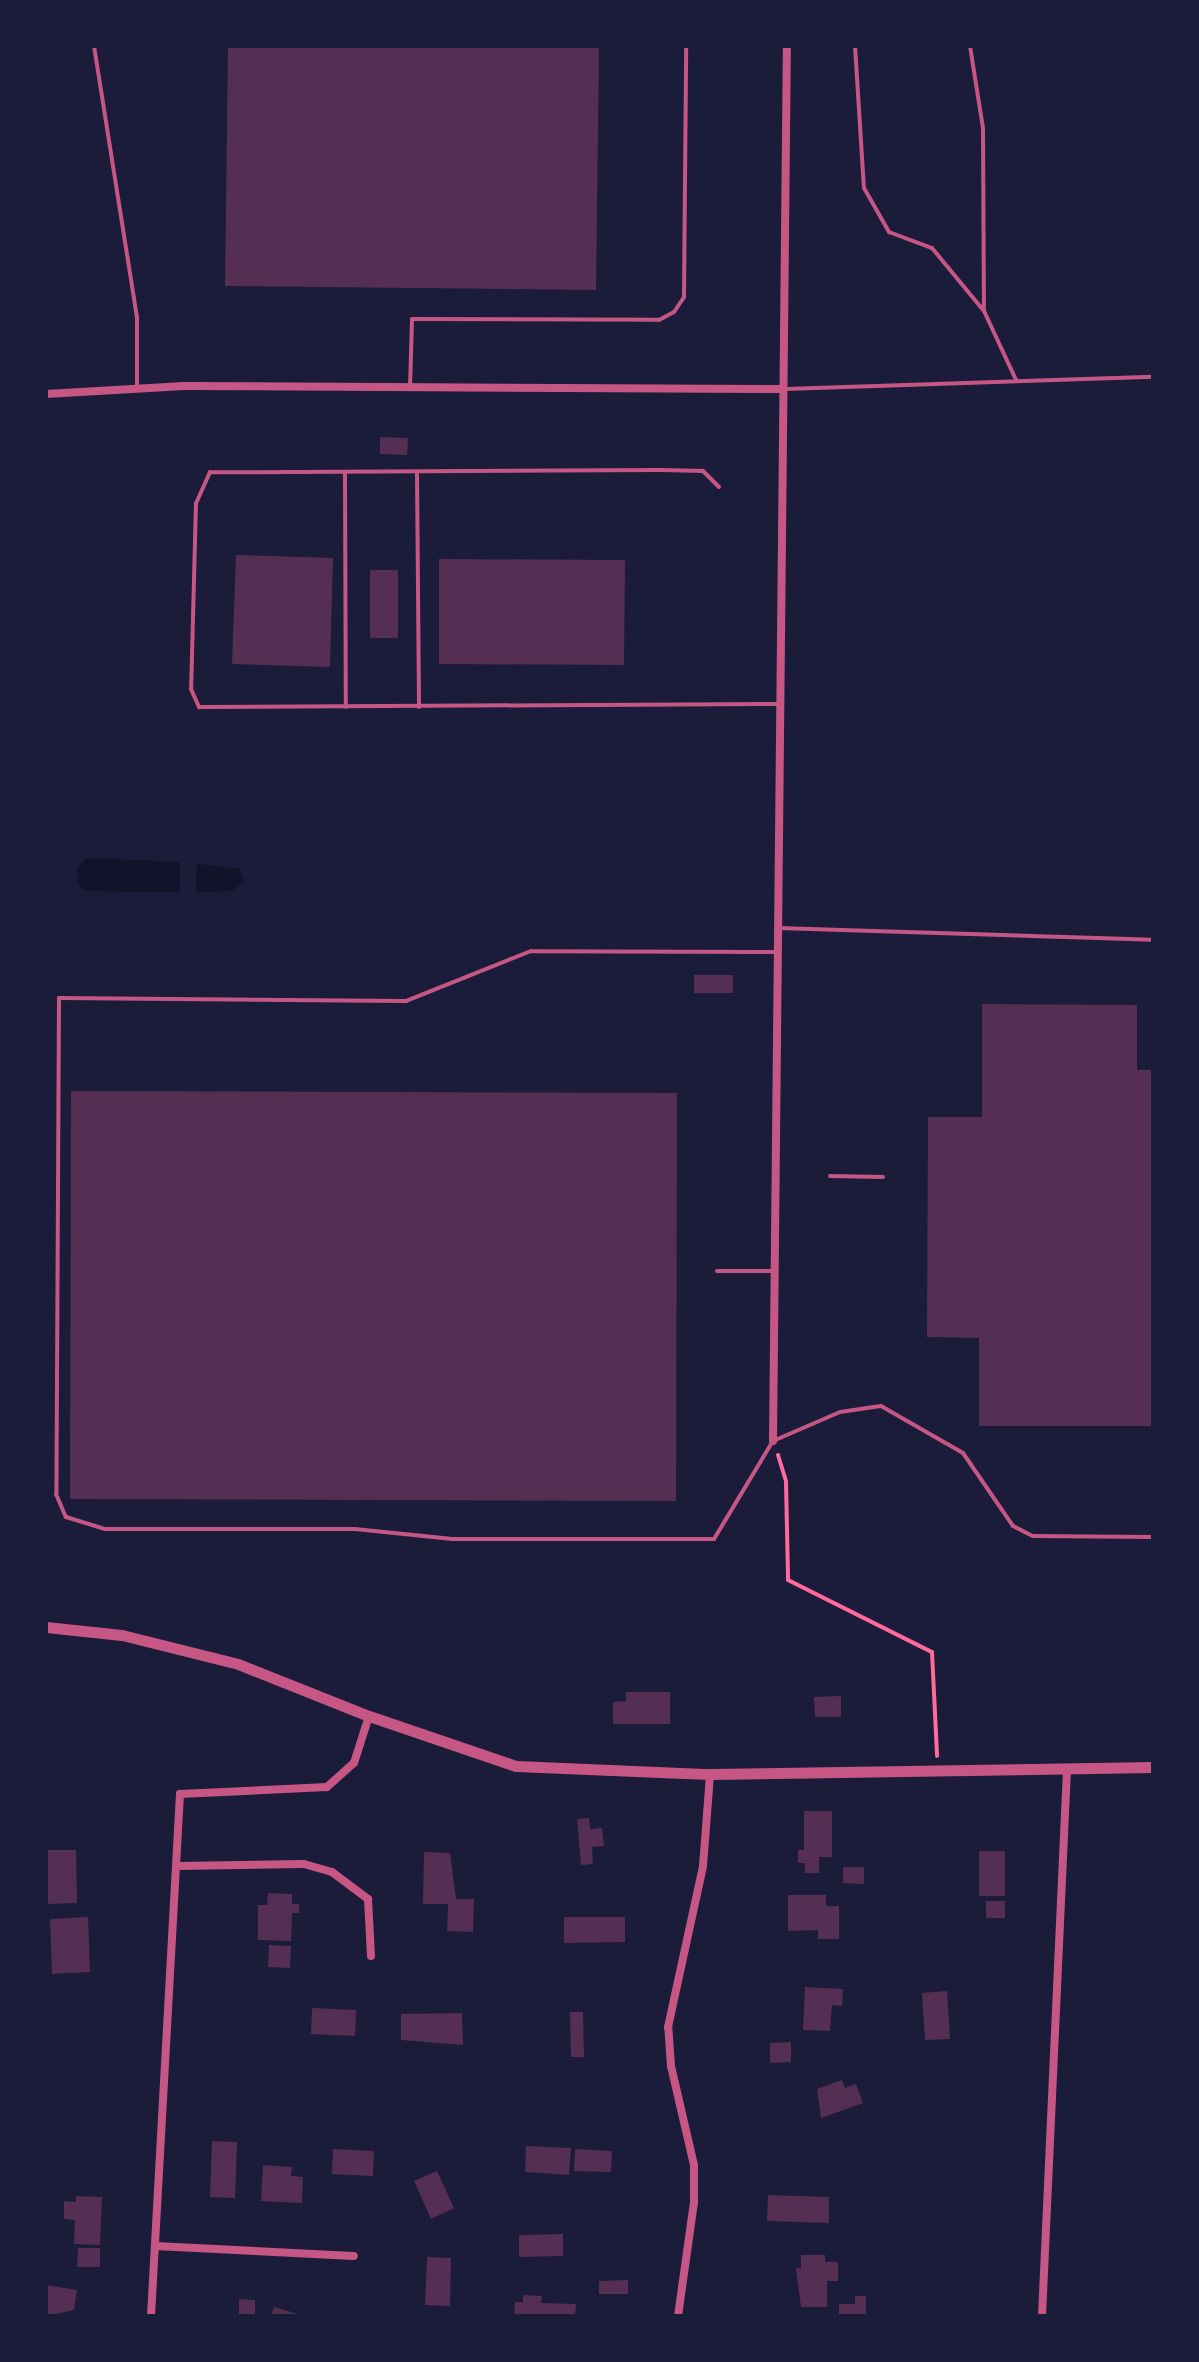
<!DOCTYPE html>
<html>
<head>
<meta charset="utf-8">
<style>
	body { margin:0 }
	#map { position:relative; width:1199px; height:2362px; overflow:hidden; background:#1b1b3a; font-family:Inter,sans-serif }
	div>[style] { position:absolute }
	.water>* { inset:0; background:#12122b }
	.building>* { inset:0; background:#542f53 }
	.path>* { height:4px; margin:-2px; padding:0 2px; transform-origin:2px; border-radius:2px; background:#ff6b9d }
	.service>* { height:4px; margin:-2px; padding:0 2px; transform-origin:2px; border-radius:2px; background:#c65784 }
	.minor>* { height:8px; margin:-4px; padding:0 4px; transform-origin:4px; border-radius:4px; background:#c65784 }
	.tertiary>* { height:11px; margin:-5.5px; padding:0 5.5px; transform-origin:5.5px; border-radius:5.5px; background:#c65784 }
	span { translate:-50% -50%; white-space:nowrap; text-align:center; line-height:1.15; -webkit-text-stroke:7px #1b1b3a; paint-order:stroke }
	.frame { position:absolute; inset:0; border:48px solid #1b1b3a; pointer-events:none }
</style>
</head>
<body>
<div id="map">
	<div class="water">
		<i style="clip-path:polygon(87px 858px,180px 862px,180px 892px,85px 891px,77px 882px,78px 867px)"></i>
		<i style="clip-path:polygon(197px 864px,240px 869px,244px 881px,232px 891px,196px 892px)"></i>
	</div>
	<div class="building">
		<i style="clip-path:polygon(228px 46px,599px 46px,596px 290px,225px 286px)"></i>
		<i style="clip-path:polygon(380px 437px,408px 438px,407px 455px,380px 454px)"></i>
		<i style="clip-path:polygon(236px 555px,333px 558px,330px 667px,232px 664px)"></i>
		<i style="clip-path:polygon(439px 559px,625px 560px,624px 665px,439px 664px)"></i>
		<i style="clip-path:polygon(370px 570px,398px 570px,398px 638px,370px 638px)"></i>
		<i style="clip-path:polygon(694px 975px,733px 975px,733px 993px,694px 993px)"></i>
		<i style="clip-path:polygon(982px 1004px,1137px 1005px,1137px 1070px,1153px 1070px,1153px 1426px,979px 1426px,979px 1338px,927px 1337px,928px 1117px,982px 1117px)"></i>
		<i style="clip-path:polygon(71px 1091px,677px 1093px,676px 1501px,70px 1499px)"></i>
		<i style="clip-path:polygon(626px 1692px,670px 1692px,670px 1724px,613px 1724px,613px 1702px,626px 1701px)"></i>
		<i style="clip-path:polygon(841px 1696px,841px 1717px,815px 1717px,814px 1697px)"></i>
		<i style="clip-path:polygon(804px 1811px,832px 1811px,832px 1857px,819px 1857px,819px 1873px,805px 1873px,805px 1863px,798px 1863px,798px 1850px,804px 1850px)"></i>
		<i style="clip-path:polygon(589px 1818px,590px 1829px,602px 1828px,604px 1846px,592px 1847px,593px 1864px,581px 1865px,577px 1819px)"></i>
		<i style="clip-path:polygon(46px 1850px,76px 1850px,77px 1903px,46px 1904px)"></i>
		<i style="clip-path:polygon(979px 1851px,1005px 1851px,1005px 1896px,979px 1896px)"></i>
		<i style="clip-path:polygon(424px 1852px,450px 1853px,456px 1899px,474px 1899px,473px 1932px,447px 1931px,448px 1904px,423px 1904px)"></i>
		<i style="clip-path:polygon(843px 1867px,864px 1867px,864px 1884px,843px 1883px)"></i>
		<i style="clip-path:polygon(268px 1893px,292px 1894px,292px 1904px,299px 1904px,299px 1913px,292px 1913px,291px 1941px,258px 1940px,258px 1905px,267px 1905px)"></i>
		<i style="clip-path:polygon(788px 1895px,826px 1895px,826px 1906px,839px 1906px,839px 1939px,818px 1939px,818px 1930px,788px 1931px)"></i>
		<i style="clip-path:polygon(986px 1901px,1005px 1901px,1005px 1918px,986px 1918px)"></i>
		<i style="clip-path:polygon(88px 1917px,90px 1972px,52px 1974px,50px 1919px)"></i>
		<i style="clip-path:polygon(564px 1917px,625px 1917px,625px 1942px,564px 1943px)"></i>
		<i style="clip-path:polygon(269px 1945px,291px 1946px,290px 1968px,268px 1967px)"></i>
		<i style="clip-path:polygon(805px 1987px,843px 1989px,842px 2006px,832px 2005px,830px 2031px,803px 2030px)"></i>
		<i style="clip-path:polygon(947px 1991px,950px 2039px,925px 2040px,922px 1993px)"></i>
		<i style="clip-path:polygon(312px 2008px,356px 2010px,355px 2036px,311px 2034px)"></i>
		<i style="clip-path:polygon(570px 2012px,583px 2012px,584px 2057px,571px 2057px)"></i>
		<i style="clip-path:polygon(462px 2013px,463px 2045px,401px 2040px,401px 2014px)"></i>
		<i style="clip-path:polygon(791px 2042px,791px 2062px,770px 2063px,770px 2043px)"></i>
		<i style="clip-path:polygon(842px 2080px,845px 2088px,856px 2084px,863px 2103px,821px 2118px,817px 2089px)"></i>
		<i style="clip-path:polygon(212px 2141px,237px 2142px,235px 2198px,210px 2197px)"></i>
		<i style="clip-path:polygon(526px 2146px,571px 2148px,569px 2175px,525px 2172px)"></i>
		<i style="clip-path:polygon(333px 2149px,374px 2151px,373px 2176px,332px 2174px)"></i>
		<i style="clip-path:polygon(575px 2149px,612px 2151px,611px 2172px,574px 2171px)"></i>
		<i style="clip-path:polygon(263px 2165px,292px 2167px,291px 2176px,303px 2177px,302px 2203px,261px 2201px)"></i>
		<i style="clip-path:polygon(437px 2171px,454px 2208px,431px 2219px,414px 2181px)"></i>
		<i style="clip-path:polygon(768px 2195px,829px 2197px,829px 2223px,767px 2221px)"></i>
		<i style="clip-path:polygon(76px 2196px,102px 2197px,100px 2245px,74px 2244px,75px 2220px,64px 2219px,64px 2201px,76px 2202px)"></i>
		<i style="clip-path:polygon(563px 2234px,563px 2256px,519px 2257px,519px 2235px)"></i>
		<i style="clip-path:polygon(78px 2248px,100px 2248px,100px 2267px,77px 2267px)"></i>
		<i style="clip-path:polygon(801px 2255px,825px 2255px,825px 2262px,838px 2262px,838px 2281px,827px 2281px,827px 2307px,801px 2307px,796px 2268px,801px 2268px)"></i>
		<i style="clip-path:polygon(427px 2257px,451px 2258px,450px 2306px,425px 2305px)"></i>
		<i style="clip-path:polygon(628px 2280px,628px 2294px,599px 2294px,599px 2281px)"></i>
		<i style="clip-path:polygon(46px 2285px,77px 2290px,74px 2310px,46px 2316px)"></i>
		<i style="clip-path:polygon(523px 2295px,542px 2296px,541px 2303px,576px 2304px,575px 2316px,514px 2314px,515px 2302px,523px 2302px)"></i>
		<i style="clip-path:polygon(855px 2296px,866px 2296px,866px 2316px,839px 2316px,839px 2304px,855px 2304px)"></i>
		<i style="clip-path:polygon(239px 2299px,255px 2300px,255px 2316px,239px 2316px)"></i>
		<i style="clip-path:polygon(274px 2307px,301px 2315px,301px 2316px,271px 2316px)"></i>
	</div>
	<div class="path">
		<i style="left:778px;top:1455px;width:28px;rotate:73deg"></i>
		<i style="left:786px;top:1482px;width:98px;rotate:88.8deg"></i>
		<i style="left:788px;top:1580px;width:161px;rotate:26.6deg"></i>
		<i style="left:932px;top:1652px;width:104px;rotate:87.2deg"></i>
	</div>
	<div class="service">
		<i style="left:94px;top:46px;width:274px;rotate:81deg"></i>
		<i style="left:137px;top:317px;width:71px;rotate:90deg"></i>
		<i style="left:855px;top:46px;width:142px;rotate:86.4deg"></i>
		<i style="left:864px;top:188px;width:51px;rotate:60.4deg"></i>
		<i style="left:889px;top:232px;width:46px;rotate:20.4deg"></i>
		<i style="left:932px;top:248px;width:82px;rotate:50.5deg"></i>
		<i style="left:984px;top:311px;width:76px;rotate:65.1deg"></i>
		<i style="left:970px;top:46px;width:83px;rotate:81deg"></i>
		<i style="left:983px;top:128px;width:181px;rotate:89.7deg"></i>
		<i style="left:410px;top:388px;width:69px;rotate:-88.3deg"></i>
		<i style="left:412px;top:319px;width:247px;rotate:0.2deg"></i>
		<i style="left:659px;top:320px;width:17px;rotate:-28deg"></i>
		<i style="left:674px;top:312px;width:18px;rotate:-56deg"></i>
		<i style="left:684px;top:297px;width:251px;rotate:-89.5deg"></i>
		<i style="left:785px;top:389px;width:368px;rotate:-1.9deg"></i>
		<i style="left:345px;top:473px;width:234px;rotate:89.8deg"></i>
		<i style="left:417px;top:474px;width:233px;rotate:89.5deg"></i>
		<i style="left:719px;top:487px;width:23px;rotate:-135deg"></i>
		<i style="left:703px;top:471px;width:41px;rotate:-178.6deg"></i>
		<i style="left:662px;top:470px;width:452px;rotate:179.7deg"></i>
		<i style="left:210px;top:472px;width:34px;rotate:114deg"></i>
		<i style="left:196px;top:503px;width:186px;rotate:91.5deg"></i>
		<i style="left:191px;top:689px;width:20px;rotate:66deg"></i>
		<i style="left:199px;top:707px;width:582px;rotate:-0.3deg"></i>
		<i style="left:778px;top:928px;width:375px;rotate:1.8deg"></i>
		<i style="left:776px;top:952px;width:245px;rotate:-179.8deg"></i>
		<i style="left:531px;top:951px;width:135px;rotate:158.2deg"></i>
		<i style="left:406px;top:1001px;width:347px;rotate:-179.5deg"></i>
		<i style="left:59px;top:998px;width:496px;rotate:90.3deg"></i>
		<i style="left:56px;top:1494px;width:25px;rotate:67deg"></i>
		<i style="left:66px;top:1517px;width:41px;rotate:17.1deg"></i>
		<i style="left:105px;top:1529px;width:250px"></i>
		<i style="left:355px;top:1529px;width:98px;rotate:5.9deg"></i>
		<i style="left:452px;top:1539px;width:262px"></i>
		<i style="left:714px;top:1539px;width:114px;rotate:-59deg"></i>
		<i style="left:773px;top:1441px;width:73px;rotate:-23.4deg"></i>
		<i style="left:840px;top:1412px;width:41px;rotate:-8.3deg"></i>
		<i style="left:881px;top:1406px;width:95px;rotate:29.8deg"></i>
		<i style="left:963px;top:1453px;width:88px;rotate:55.6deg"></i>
		<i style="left:1013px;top:1526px;width:22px;rotate:27deg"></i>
		<i style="left:1033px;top:1536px;width:120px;rotate:0.5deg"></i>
		<i style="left:830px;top:1176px;width:53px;rotate:1.1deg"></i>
		<i style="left:717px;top:1271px;width:55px"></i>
	</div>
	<div class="minor">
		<i style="left:46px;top:394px;width:138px;rotate:-3.3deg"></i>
		<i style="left:184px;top:386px;width:599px;rotate:0.29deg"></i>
		<i style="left:773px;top:1441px;width:1395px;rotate:-89.43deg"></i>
		<i style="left:177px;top:1866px;width:127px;rotate:-0.9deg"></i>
		<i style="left:304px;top:1864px;width:29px;rotate:16deg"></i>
		<i style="left:332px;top:1872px;width:45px;rotate:36.9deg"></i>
		<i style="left:368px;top:1899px;width:57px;rotate:87deg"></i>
		<i style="left:155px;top:2246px;width:199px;rotate:2.9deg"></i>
		<i style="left:151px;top:2316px;width:523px;rotate:-86.82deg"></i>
		<i style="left:180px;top:1794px;width:147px;rotate:-2.7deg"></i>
		<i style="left:327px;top:1787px;width:36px;rotate:-42deg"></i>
		<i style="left:354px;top:1763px;width:49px;rotate:-72.3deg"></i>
		<i style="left:678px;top:2316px;width:115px;rotate:-82deg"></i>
		<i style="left:694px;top:2202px;width:37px;rotate:-90deg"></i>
		<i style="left:694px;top:2165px;width:102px;rotate:-103.1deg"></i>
		<i style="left:671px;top:2066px;width:39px;rotate:-94deg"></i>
		<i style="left:668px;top:2027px;width:165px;rotate:-77.7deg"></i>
		<i style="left:703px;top:1866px;width:92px;rotate:-85.6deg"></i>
		<i style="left:1042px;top:2316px;width:548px;rotate:-87.38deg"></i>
	</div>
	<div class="tertiary">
		<i style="left:46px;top:1627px;width:76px;rotate:6deg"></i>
		<i style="left:122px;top:1635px;width:120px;rotate:14deg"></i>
		<i style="left:238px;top:1664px;width:141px;rotate:21.7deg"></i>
		<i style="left:369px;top:1716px;width:155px;rotate:18.8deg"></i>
		<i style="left:516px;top:1766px;width:194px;rotate:2.4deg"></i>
		<i style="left:710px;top:1774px;width:443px;rotate:-0.9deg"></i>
	</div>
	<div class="frame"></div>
</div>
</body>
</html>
